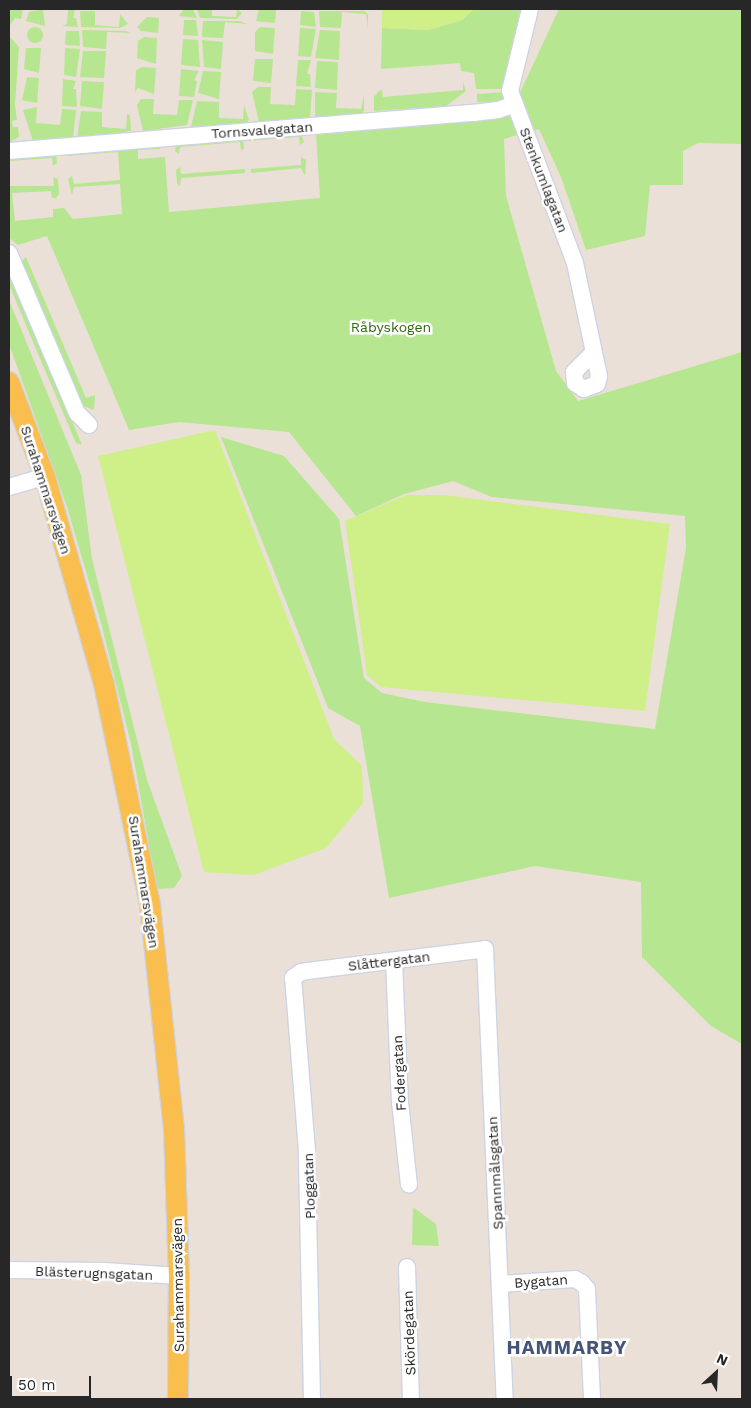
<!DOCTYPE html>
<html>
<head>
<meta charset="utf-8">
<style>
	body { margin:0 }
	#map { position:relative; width:751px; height:1408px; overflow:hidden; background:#ebe0d7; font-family:"Work Sans",sans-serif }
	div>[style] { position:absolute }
	.green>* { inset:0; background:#b6e68f }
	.round { border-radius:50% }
	.pitch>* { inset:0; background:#cfef89 }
	.roads { filter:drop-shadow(1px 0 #ccd3e2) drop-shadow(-1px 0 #ccd3e2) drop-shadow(0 1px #ccd3e2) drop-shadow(0 -1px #ccd3e2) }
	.minor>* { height:16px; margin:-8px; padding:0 8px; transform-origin:8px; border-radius:8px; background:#fff }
	.major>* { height:20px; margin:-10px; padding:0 10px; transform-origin:10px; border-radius:10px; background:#f9be4e }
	span { translate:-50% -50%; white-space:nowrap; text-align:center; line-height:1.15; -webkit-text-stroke:5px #fff; paint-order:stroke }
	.street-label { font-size:14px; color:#272727 }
	.park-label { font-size:14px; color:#2f6714 }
	.district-label { font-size:19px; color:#45557a; font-weight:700; letter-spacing:1px }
	.frame { position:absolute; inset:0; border:10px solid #272727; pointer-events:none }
	.north { position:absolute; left:691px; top:1348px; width:50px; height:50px; -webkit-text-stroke:4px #fff; paint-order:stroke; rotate:25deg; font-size:14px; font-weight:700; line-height:20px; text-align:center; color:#272727 }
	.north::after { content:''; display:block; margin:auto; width:18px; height:22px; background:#272727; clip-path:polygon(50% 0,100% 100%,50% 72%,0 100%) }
	.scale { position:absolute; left:10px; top:1376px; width:81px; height:22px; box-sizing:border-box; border:2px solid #272727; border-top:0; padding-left:6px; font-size:15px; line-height:18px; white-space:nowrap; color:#272727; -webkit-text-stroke:4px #fff; paint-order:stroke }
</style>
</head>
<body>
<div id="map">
	<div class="green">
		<i style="clip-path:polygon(9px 9px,23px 9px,21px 19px,15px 18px,9px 27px)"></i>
		<i style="clip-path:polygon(43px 9px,45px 26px,26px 21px,29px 12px)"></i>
		<i style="clip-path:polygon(68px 9px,75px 10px,73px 18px,76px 18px,78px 27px,62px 26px,67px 24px)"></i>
		<i style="clip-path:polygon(184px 9px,193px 9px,197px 18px,179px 16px)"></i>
		<i style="clip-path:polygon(197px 9px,212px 9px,212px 16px,236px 17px,237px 9px,242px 13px,237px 19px,200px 18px)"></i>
		<i style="clip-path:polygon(259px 9px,276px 9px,275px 23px,256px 21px)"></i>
		<i style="clip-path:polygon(474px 9px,528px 9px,506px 89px,476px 89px,474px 73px,461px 71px,460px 63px,381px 69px,382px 28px,428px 30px,462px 20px)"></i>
		<i style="clip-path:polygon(559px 9px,742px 9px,742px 144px,698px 143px,683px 151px,683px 185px,650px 185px,645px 236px,586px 250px,561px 177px,539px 129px,504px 139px,506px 196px,556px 371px,578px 401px,742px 352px,742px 1044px,711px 1026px,642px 957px,641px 882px,535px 866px,389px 898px,360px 726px,328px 708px,221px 437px,284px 456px,339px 519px,364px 678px,382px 693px,425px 702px,655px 729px,686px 548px,685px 516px,492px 497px,453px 481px,404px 494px,356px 516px,289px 432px,179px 422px,129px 430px,47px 236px,18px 245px,9px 238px,9px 186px,54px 186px,53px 177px,58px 179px,59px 194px,56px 198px,52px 198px,51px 191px,12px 193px,15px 221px,53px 217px,53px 209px,64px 208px,73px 219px,122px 214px,120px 184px,74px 187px,72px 195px,68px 179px,72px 176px,74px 184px,120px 180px,118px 152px,68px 156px,68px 153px,161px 146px,160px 149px,138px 150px,138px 159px,165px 157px,169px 212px,320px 198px,316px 133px,509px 116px)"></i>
		<i style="clip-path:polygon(80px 11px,95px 11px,95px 25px,119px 27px,120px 14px,128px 24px,120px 28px,81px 27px)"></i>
		<i style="clip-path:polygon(301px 11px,314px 12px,316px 27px,300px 25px)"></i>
		<i style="clip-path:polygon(319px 11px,364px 11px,367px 13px,368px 16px,368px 28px,366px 14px,342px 12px,341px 28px,320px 27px)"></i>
		<i style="clip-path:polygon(147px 17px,159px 18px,158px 33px,141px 31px,137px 27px)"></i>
		<i style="clip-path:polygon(184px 20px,196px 20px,198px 36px,183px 35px)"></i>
		<i style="clip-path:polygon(203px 21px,240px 21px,247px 24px,225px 22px,223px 38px,202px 37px)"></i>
		<i style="clip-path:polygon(260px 27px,275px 28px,273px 54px,255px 51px,255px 32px)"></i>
		<i class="round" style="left:27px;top:27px;width:16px;height:16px"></i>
		<i style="clip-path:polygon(300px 28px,316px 29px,311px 57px,298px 56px)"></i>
		<i style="clip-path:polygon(82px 30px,126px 31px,130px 33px,107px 32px,106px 49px,83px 47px)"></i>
		<i style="clip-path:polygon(320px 30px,340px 31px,339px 60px,315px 58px)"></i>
		<i style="clip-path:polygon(66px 31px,79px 31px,80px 46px,65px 45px)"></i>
		<i style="clip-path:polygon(9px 36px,19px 47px,15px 105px,17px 120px,12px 121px,13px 127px,18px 127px,19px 137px,9px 142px)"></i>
		<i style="clip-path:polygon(144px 37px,157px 38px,156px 64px,137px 58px,138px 41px)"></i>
		<i style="clip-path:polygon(183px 39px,198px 40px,200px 67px,181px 65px)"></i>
		<i style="clip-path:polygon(202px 40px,223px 42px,221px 69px,204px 67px)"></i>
		<i style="clip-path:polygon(26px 48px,41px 48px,39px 73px,24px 69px)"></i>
		<i style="clip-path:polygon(65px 48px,80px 49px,76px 77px,64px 75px)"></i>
		<i style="clip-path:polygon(83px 51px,106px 51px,104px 78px,80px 77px)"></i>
		<i style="clip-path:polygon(255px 59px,273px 59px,271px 83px,253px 81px)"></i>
		<i style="clip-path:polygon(298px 60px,311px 60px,307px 74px,310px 74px,311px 87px,296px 86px)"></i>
		<i style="clip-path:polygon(317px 61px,338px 62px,337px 90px,315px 88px)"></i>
		<i style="clip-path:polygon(142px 67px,156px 68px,154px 94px,138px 88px,135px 92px,136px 70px)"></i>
		<i style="clip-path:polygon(181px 69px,199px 71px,194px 80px,197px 81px,194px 97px,179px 96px)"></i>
		<i style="clip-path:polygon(203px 71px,221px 72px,219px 99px,198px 93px)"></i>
		<i style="clip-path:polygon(27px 77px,39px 78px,37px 103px,22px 100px)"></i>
		<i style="clip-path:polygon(63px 79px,76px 81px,73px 89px,76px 89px,77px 107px,62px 106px)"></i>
		<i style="clip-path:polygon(82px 81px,104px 82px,102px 109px,80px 106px)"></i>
		<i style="clip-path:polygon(463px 82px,466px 91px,446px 106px,374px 111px,374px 97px,379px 91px,382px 90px,383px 97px,463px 90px)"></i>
		<i style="clip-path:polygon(258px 87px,271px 87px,270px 104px,295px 105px,296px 89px,312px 90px,310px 118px,259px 122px,252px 92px)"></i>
		<i style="clip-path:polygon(315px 92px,337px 93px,336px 108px,361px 109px,364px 95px,364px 111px,361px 114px,315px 117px)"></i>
		<i style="clip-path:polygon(505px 92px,501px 103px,477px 102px,477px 94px)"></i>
		<i style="clip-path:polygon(141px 99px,154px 99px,153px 114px,177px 115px,179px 100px,193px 100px,187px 125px,143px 131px,137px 105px)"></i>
		<i style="clip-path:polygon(197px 101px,219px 102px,219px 118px,243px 119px,244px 105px,249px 120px,246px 123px,191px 127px)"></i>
		<i style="clip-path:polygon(37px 107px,36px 123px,60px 125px,62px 109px,76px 110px,73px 138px,33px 141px,23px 110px)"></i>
		<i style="clip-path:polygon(81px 111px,102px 112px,102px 127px,126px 129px,127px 114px,130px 115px,131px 131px,77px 138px)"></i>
		<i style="clip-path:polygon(301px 134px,304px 142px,300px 145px,299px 137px,248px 141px,248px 137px)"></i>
		<i style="clip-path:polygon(243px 138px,244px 149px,241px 150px,240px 142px,180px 147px,179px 154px,175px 151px,176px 145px)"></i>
		<i style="clip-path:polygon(56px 154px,57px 163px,53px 166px,52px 158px,9px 161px,9px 158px)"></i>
		<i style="clip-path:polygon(301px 157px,306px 160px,305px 176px,301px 168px,251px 173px,251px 169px,301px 165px)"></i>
		<i style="clip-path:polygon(180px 167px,181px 174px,245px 169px,245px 173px,181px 178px,180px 186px,177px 183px,176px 170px)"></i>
		<i style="clip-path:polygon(26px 257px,86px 398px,95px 395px,94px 410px,81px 405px,21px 262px)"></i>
		<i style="clip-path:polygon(9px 271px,82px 445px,76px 443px,33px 342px,9px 284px)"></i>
		<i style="clip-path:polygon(9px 300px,81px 475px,92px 559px,147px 780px,182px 876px,174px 888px,157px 889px,131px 744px,101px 623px,67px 507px,9px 344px)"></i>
		<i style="clip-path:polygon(413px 1207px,436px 1224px,439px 1246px,412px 1245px)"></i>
	</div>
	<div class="pitch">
		<i style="clip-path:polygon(382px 9px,474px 9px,462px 20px,428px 30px,382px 28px)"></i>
		<i style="clip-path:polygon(215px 430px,334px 739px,362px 766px,363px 803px,326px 848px,253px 875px,204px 872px,98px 456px)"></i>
		<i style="clip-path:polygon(406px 495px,444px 495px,670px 524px,645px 711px,381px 687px,367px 675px,345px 521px)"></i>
	</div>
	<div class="roads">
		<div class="minor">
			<i style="left:530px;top:9px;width:84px;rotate:103.7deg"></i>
			<i style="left:510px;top:91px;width:184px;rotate:69.3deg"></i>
			<i style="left:575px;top:263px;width:116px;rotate:78deg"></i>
			<i style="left:599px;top:376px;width:8px;rotate:104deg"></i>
			<i style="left:597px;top:384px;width:14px;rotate:159deg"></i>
			<i style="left:584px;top:389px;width:11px;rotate:-146deg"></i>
			<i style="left:575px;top:383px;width:11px;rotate:-95deg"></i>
			<i style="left:574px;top:372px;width:27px;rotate:-45deg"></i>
			<i style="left:9px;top:151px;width:466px;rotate:-4.7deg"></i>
			<i style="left:473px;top:113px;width:25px;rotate:-7deg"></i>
			<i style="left:498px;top:110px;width:18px;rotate:-19deg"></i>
			<i style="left:9px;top:253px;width:174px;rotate:67deg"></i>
			<i style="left:77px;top:413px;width:17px;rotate:45deg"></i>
			<i style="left:9px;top:487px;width:37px;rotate:-16deg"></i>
			<i style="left:394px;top:961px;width:141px;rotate:87.6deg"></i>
			<i style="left:400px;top:1102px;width:83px;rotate:83.8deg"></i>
			<i style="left:407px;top:1267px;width:132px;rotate:88.3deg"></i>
			<i style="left:9px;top:1270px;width:96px;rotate:0.6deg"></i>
			<i style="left:105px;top:1271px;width:74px;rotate:3.9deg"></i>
			<i style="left:500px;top:1284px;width:75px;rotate:-3.8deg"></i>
			<i style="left:575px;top:1279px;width:8px;rotate:30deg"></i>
			<i style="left:582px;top:1283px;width:8px;rotate:50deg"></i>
			<i style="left:587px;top:1289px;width:110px;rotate:87.4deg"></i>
			<i style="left:312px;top:1399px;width:248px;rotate:-91.2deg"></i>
			<i style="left:307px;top:1151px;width:174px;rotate:-94.6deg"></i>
			<i style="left:293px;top:978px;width:10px;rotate:-37deg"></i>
			<i style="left:301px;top:972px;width:14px;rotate:-8deg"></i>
			<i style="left:315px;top:970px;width:171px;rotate:-7deg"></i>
			<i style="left:485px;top:949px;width:450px;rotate:87.5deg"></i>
		</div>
		<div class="major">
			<i style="left:9px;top:382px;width:102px;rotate:69.2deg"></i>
			<i style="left:45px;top:477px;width:215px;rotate:74.1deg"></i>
			<i style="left:104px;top:684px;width:226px;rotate:78.2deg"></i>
			<i style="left:150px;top:905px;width:224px;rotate:83.9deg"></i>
			<i style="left:174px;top:1128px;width:148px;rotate:88.1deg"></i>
			<i style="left:179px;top:1276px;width:123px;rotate:90.5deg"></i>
		</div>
	</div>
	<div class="street-label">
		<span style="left:262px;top:130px;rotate:-4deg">Tornsvalegatan</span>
		<span style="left:544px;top:180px;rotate:69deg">Stenkumlagatan</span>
		<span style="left:46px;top:490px;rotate:72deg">Surahammarsvägen</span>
		<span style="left:144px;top:882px;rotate:81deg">Surahammarsvägen</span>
		<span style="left:389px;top:961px;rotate:-7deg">Slåttergatan</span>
		<span style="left:399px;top:1073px;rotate:-93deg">Fodergatan</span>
		<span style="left:495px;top:1173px;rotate:-93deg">Spannmålsgatan</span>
		<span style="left:309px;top:1186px;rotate:-92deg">Ploggatan</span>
		<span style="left:94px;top:1273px;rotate:2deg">Blästerugnsgatan</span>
		<span style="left:541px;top:1281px;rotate:-4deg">Bygatan</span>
		<span style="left:178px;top:1285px;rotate:-91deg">Surahammarsvägen</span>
		<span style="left:409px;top:1333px;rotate:-92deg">Skördegatan</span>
	</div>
	<div class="park-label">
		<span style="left:391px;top:327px">Råbyskogen</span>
	</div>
	<div class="district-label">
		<span style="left:567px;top:1348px">HAMMARBY</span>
	</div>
	<div class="frame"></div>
	<div class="north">N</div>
	<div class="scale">50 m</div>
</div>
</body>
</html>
